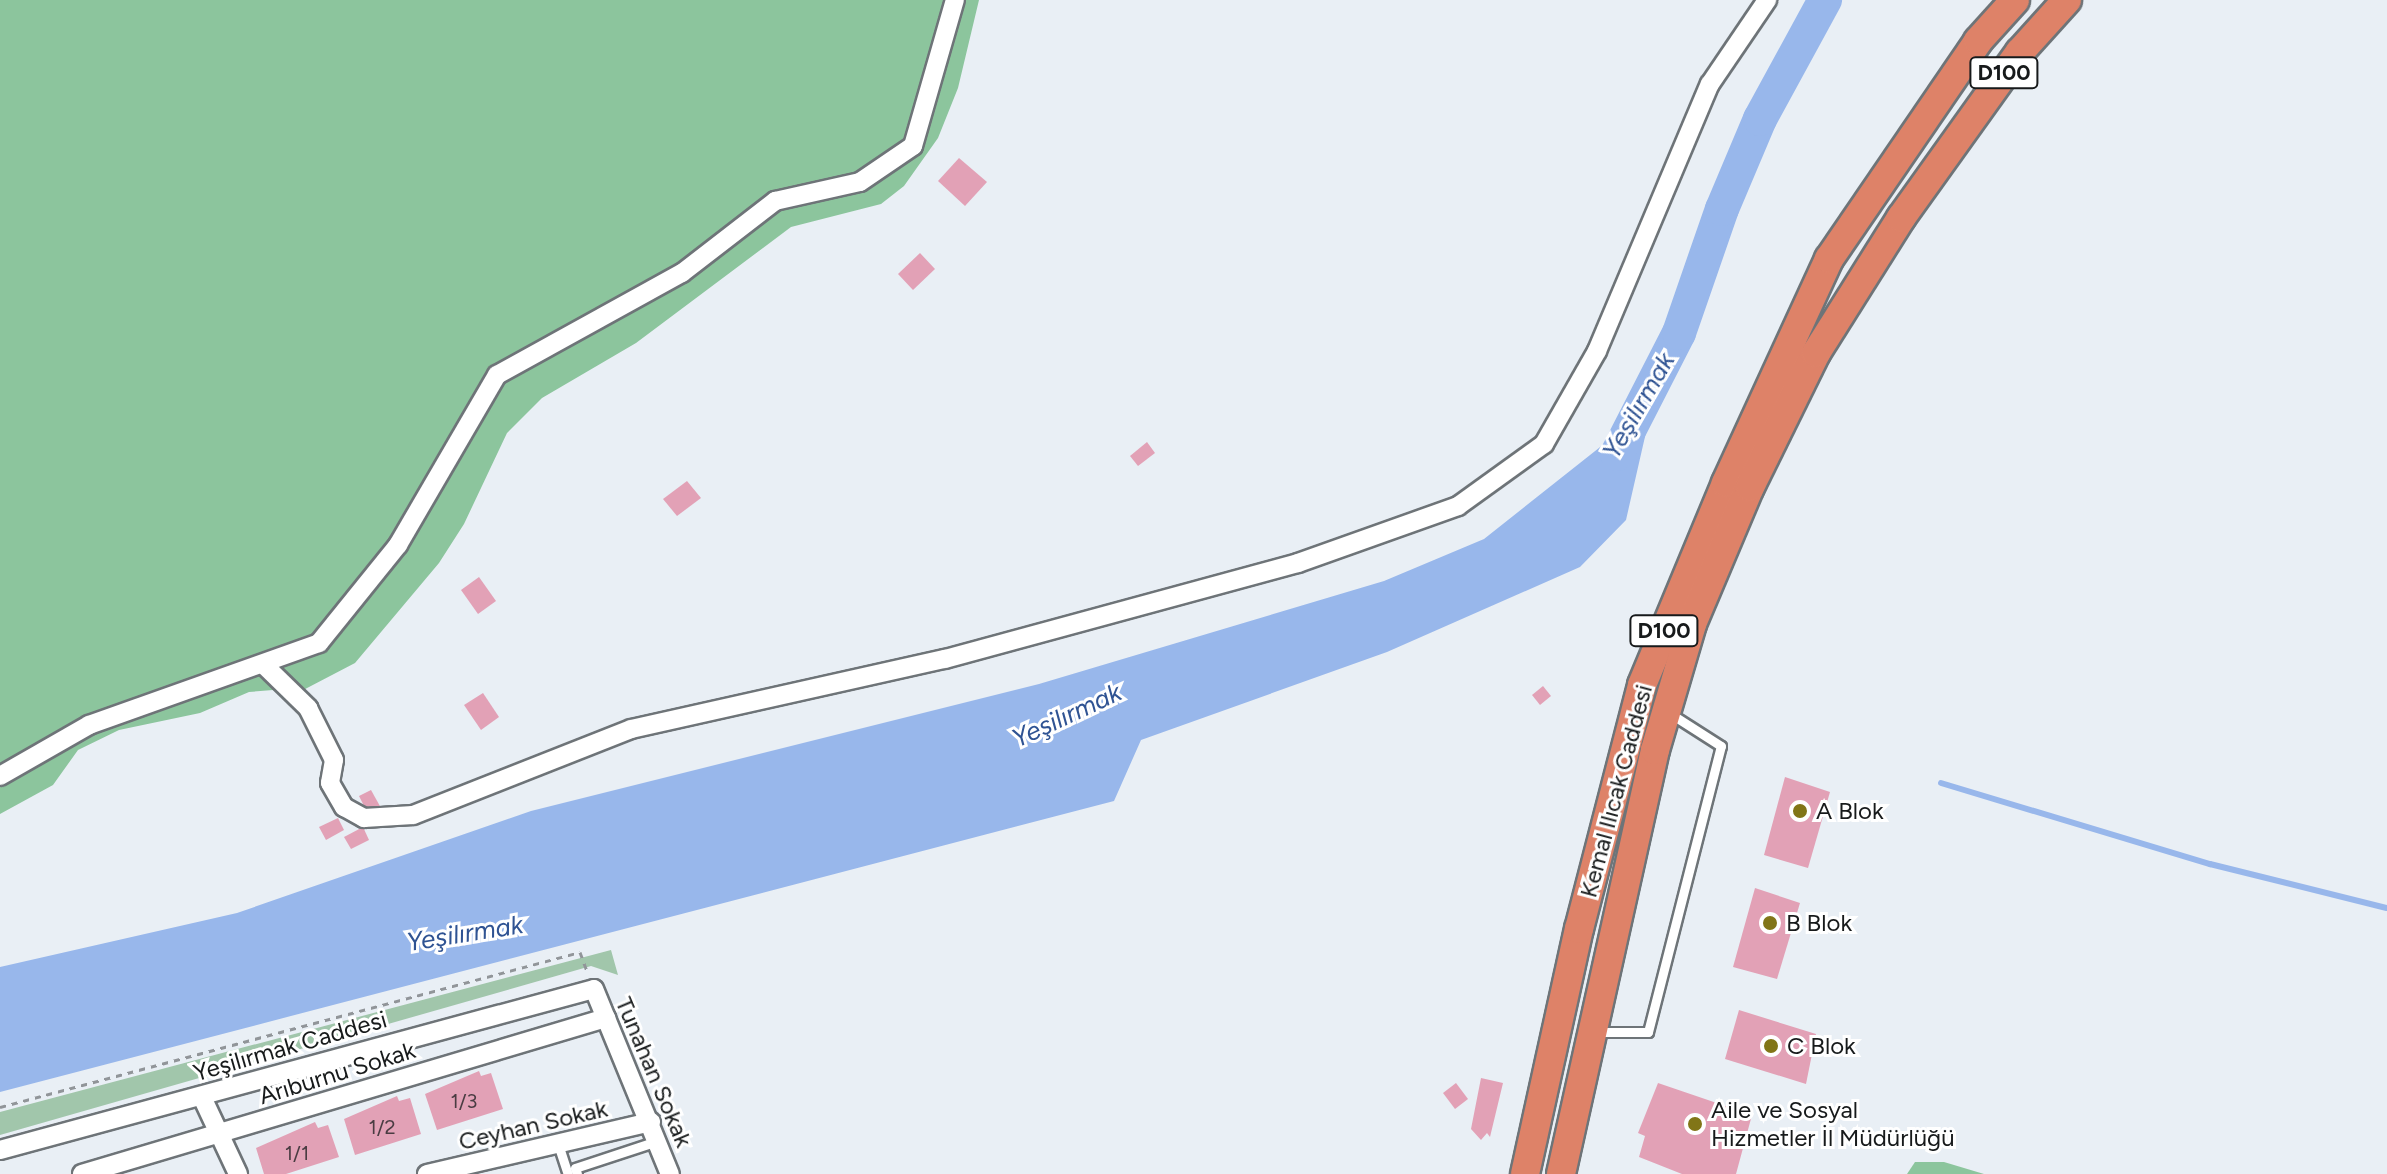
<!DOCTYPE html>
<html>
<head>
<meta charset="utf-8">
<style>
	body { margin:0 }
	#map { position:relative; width:2387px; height:1174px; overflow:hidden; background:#e9eff5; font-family:Figtree,sans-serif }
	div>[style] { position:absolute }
	.green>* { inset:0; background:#a1c6ab }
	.forest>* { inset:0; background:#8cc59d }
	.water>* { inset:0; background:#98b7eb }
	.stream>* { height:6px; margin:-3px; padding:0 3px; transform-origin:3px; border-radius:3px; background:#98b7eb }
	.river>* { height:34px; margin:-17px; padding:0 17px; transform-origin:17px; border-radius:17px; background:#98b7eb }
	.building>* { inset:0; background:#e2a1b6 }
	.path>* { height:3px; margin-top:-1.5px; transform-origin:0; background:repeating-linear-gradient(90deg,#919599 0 6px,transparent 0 12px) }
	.roads { filter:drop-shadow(2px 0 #6e7478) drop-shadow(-2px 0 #6e7478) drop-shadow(0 2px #6e7478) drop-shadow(0 -2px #6e7478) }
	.service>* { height:9px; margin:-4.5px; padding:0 4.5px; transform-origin:4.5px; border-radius:4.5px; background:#fff }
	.minor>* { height:18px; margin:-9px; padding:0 9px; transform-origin:9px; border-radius:9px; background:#fff }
	.trunk>* { height:28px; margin:-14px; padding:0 14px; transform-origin:14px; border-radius:14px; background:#de8268 }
	.dots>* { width:22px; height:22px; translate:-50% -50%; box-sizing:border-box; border:4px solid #fff; border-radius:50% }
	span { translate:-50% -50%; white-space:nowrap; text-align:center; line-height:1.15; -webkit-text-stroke:6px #fff; paint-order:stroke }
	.number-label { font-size:20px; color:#4a3c42 }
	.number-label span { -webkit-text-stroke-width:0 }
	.shield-label span { padding:2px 6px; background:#fff; border:2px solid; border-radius:6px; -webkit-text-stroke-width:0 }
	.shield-label { font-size:22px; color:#171a1b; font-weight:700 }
	.street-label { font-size:24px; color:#171a1b }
	.poi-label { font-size:24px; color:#171a1b }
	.left { translate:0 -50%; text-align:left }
	.water-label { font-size:26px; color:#2f5393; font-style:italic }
</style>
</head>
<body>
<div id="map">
	<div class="green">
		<i style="clip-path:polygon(611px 950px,618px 975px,591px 966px,0 1135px,0 1112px)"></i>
	</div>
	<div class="forest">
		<i style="clip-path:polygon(0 0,979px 0,958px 88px,938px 138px,904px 186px,881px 204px,791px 227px,636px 343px,542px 398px,507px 433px,464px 524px,439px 563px,355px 663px,286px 699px,273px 690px,249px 692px,200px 713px,119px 730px,78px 750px,53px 785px,0 814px)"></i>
		<i style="clip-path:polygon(1915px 1162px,1944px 1162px,1984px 1174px,1907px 1174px)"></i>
	</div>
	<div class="water">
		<i style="clip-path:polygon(1652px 406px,1626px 520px,1580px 567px,1387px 652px,1141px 740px,1114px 801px,0 1092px,0 967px,237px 913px,531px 811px,1039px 684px,1384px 581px,1484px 539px)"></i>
	</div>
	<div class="stream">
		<i style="left:1941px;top:783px;width:281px;rotate:16.8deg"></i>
		<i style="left:2210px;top:864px;width:182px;rotate:14deg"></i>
	</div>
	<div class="river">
		<i style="left:1617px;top:454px;width:136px;rotate:-62.9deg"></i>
		<i style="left:1679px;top:333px;width:131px;rotate:-70.9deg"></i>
		<i style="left:1722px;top:209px;width:98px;rotate:-67.1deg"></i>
		<i style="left:1760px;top:119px;width:136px;rotate:-61.4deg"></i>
	</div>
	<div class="building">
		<i style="clip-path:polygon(959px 158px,987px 182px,965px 206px,938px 181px)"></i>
		<i style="clip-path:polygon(920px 253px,935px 269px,913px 290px,898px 274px)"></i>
		<i style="clip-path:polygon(1147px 442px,1155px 453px,1138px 466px,1130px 456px)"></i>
		<i style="clip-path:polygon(687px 481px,701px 498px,677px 516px,663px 499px)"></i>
		<i style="clip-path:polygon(479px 577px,496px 601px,478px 614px,461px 590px)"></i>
		<i style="clip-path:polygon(1543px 686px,1551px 696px,1540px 705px,1532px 695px)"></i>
		<i style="clip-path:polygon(483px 693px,499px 717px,481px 730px,464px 705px)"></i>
		<i style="clip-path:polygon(1785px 777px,1830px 792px,1808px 868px,1764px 855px)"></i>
		<i style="clip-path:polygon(371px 790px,381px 808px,368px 814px,359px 796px)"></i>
		<i style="clip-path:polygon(338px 818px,344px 830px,326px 840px,319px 827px)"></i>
		<i style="clip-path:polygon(363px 827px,369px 840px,351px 849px,344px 837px)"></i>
		<i style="clip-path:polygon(1755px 888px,1800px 903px,1777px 979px,1733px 967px)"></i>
		<i style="clip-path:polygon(1739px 1010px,1816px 1034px,1806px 1084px,1725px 1059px)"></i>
		<i style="clip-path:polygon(479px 1071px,481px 1076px,491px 1073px,503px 1109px,437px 1130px,425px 1094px)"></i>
		<i style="clip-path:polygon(1481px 1078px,1503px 1083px,1490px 1137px,1487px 1133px,1481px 1140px,1471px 1129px)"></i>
		<i style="clip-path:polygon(1456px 1083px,1468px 1099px,1455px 1109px,1443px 1093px)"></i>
		<i style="clip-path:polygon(1658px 1083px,1752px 1115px,1736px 1174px,1682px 1174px,1639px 1157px,1645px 1136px,1638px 1133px)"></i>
		<i style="clip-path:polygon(397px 1096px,399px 1101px,410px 1098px,421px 1134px,355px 1155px,344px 1119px)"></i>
		<i style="clip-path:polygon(315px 1122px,318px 1128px,328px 1125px,339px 1157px,286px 1174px,264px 1174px,256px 1148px)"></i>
	</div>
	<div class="path">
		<i style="left:0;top:1107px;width:600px;rotate:-14.96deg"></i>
		<i style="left:580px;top:952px;width:20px;rotate:70deg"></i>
	</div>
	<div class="roads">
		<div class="service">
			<i style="left:1597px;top:1032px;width:51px"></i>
			<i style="left:1648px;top:1032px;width:295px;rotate:-75.7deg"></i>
			<i style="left:1721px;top:746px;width:59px;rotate:-147.4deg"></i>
			<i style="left:558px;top:1144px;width:32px;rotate:72deg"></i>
			<i style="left:577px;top:1174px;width:6px;rotate:-108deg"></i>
			<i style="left:575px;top:1168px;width:86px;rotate:-18.2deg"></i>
		</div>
		<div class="minor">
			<i style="left:264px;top:665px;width:62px;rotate:44.3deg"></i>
			<i style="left:308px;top:708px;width:58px;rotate:63.4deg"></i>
			<i style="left:334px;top:760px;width:23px;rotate:100deg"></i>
			<i style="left:330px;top:783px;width:28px;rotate:60deg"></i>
			<i style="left:344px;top:807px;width:23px;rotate:29deg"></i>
			<i style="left:364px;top:818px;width:49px;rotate:-3.5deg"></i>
			<i style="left:413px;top:815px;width:234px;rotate:-21.5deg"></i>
			<i style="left:631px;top:729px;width:322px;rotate:-12.6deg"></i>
			<i style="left:945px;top:659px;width:366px;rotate:-15.2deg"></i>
			<i style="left:1298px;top:563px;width:170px;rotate:-19.6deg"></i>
			<i style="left:1458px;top:506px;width:106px;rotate:-35.8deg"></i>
			<i style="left:1544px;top:444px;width:107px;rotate:-60.3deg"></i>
			<i style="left:1597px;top:351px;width:290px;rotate:-67.1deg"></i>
			<i style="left:1710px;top:84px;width:102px;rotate:-55.8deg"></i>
			<i style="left:0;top:776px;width:103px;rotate:-29.8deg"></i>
			<i style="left:89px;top:725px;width:244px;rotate:-19.6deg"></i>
			<i style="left:319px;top:643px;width:126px;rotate:-51.1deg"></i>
			<i style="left:398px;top:545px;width:197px;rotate:-59.8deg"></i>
			<i style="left:497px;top:375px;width:211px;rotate:-28.9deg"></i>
			<i style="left:682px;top:273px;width:118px;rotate:-37.7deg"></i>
			<i style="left:775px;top:201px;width:87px;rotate:-12.6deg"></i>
			<i style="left:860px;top:182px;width:64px;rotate:-34.2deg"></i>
			<i style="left:913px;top:146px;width:152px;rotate:-74deg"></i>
			<i style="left:202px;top:1097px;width:85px;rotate:64.9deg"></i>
			<i style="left:0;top:1150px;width:615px;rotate:-15.17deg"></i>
			<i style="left:594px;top:989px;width:200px;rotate:67.7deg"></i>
			<i style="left:82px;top:1174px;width:547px;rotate:-16.58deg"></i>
			<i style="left:427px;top:1174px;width:230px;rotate:-13.1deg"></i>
		</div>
		<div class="trunk">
			<i style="left:1525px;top:1174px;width:251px;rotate:-77.6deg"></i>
			<i style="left:1579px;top:929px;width:252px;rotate:-75.5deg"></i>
			<i style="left:1642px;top:685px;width:219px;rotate:-67.4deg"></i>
			<i style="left:1726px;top:483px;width:247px;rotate:-65.3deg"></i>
			<i style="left:1829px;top:259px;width:264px;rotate:-55.6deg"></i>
			<i style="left:1978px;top:41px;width:55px;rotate:-47.9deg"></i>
			<i style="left:1561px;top:1174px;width:434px;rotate:-77.5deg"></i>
			<i style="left:1655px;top:750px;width:131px;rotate:-73.6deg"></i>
			<i style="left:1692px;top:624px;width:149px;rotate:-67.1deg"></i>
			<i style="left:1750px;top:487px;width:149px;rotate:-63.8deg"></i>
			<i style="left:1816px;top:353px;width:160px;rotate:-57.8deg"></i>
			<i style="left:1901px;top:218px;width:204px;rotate:-54.4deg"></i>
			<i style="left:2020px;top:52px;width:70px;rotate:-47.9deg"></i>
		</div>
	</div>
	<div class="dots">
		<i style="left:1800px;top:811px;background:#817517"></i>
		<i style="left:1770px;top:923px;background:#817517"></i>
		<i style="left:1771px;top:1046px;background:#817517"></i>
		<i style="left:1695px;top:1124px;background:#817517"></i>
	</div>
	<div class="number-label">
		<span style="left:464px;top:1101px">1/3</span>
		<span style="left:382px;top:1127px">1/2</span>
		<span style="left:297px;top:1153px">1/1</span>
	</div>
	<div class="shield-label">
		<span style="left:2004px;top:73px">D100</span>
		<span style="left:1664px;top:631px">D100</span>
	</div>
	<div class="street-label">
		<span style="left:1616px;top:791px;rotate:-75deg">Kemal Ilıcak Caddesi</span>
		<span style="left:290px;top:1046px;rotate:-16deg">Yeşilırmak Caddesi</span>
		<span style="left:654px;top:1072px;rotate:67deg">Tunahan Sokak</span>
		<span style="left:337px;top:1073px;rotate:-17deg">Arıburnu Sokak</span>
		<span style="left:533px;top:1125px;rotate:-13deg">Ceyhan Sokak</span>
	</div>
	<div class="poi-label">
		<span class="left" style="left:1816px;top:811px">A Blok</span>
		<span class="left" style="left:1786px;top:923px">B Blok</span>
		<span class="left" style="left:1787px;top:1046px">C Blok</span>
		<span class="left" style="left:1711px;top:1124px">Aile ve Sosyal<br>Hizmetler İl Müdürlüğü</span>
	</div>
	<div class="water-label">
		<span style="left:1639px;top:406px;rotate:-60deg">Yeşilırmak</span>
		<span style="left:1067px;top:716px;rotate:-25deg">Yeşilırmak</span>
		<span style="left:465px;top:934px;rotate:-9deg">Yeşilırmak</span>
	</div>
</div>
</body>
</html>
